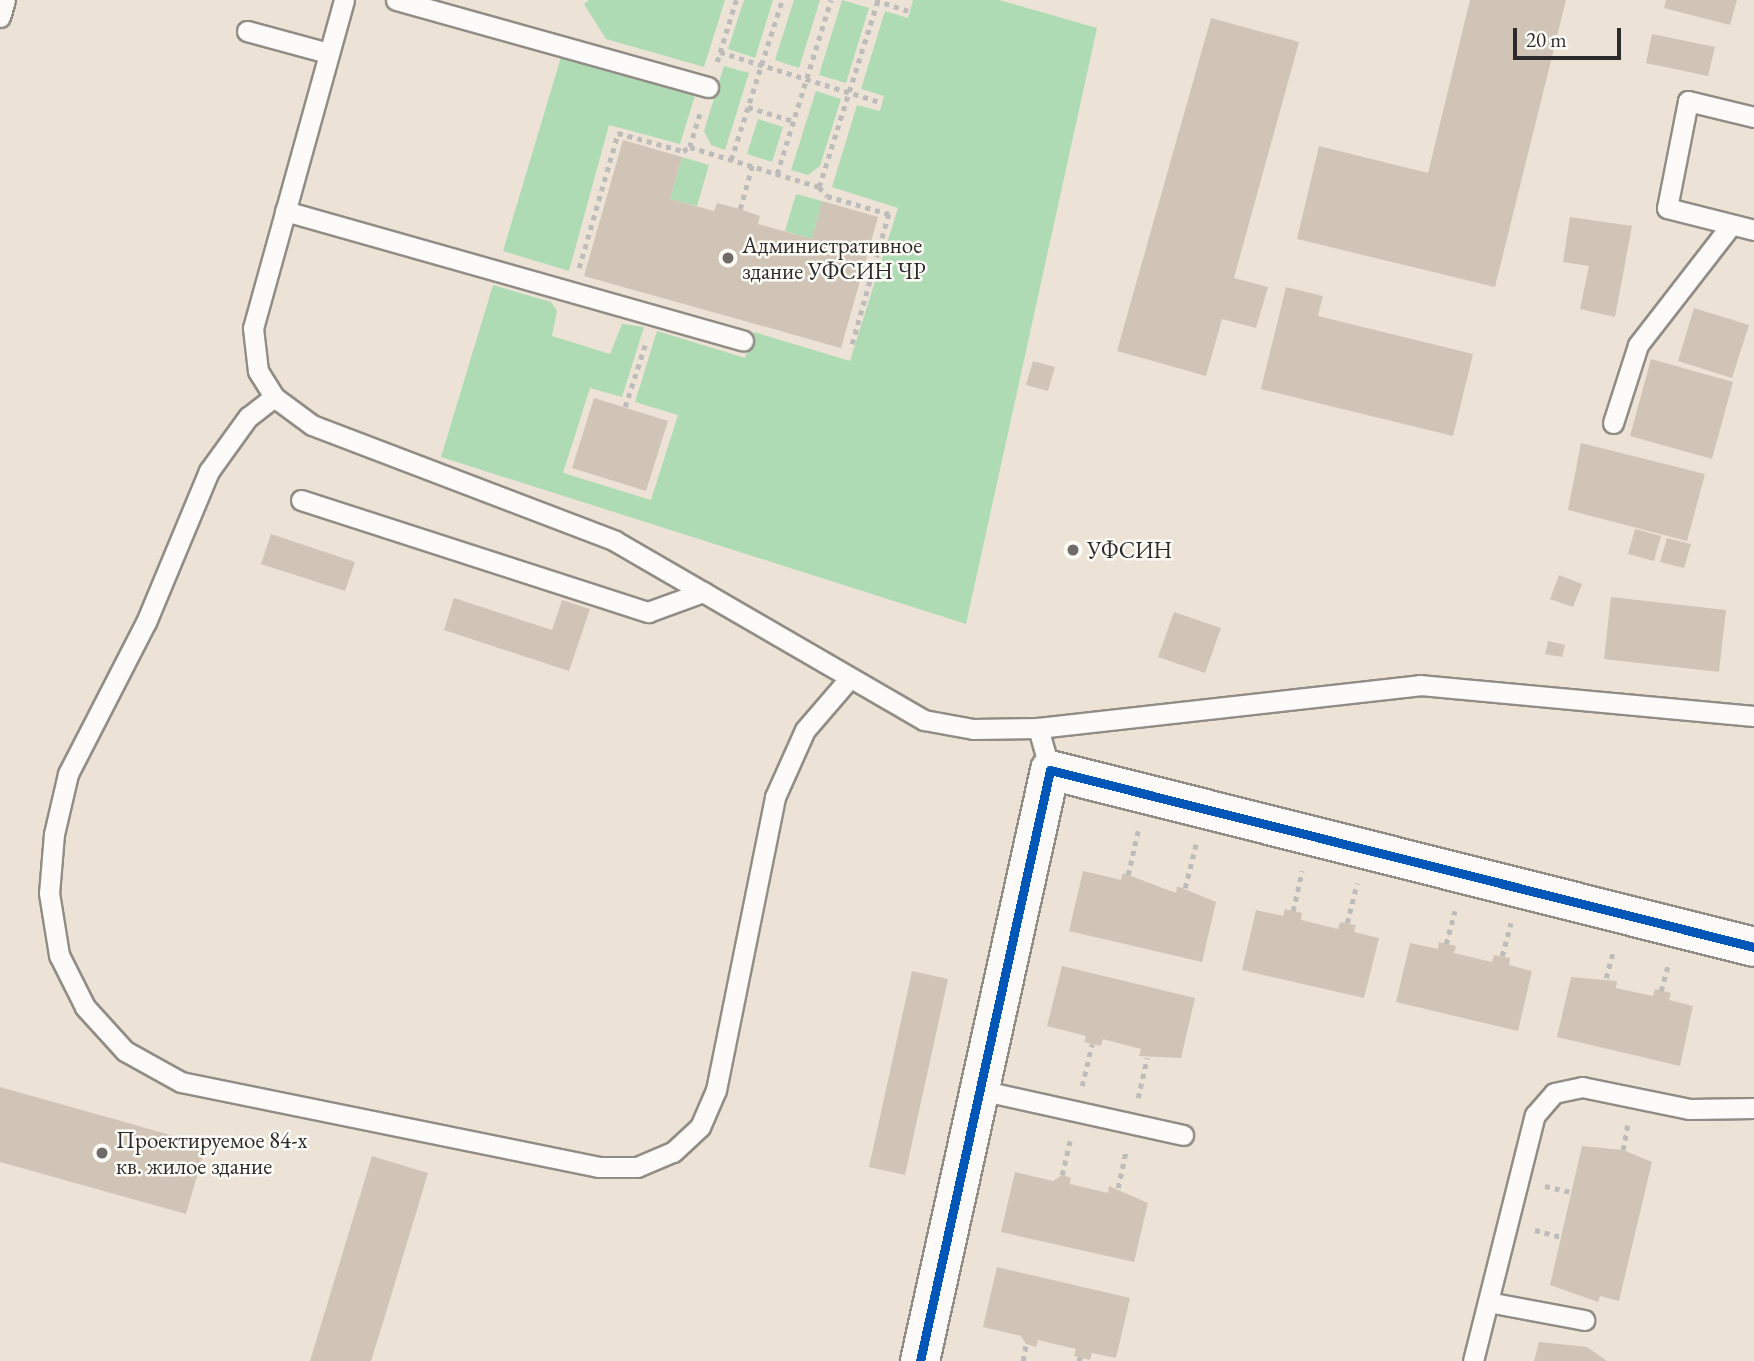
<!DOCTYPE html>
<html>
<head>
<meta charset="utf-8">
<style>
	body { margin:0 }
	#map { position:relative; width:1754px; height:1361px; overflow:hidden; background:#ece3d6; font-family:"EB Garamond",serif }
	div>[style] { position:absolute }
	.green>* { inset:0; background:#aedbb4 }
	.building>* { inset:0; background:#d0c4b6 }
	.path>* { height:4.5px; margin-top:-2.25px; transform-origin:0; background:repeating-linear-gradient(90deg,#bdbcba 0 5px,transparent 0 10px) }
	.roads { filter:drop-shadow(2px 0 #918d86) drop-shadow(-2px 0 #918d86) drop-shadow(0 2px #918d86) drop-shadow(0 -2px #918d86) }
	.lane>* { height:19px; margin:-9.5px; padding:0 9.5px; transform-origin:9.5px; border-radius:9.5px; background:#fcfbf9 }
	.street>* { height:38px; margin:-19px; padding:0 19px; transform-origin:19px; border-radius:19px; background:#fcfbf9 }
	.cycleway>* { height:9px; margin:-4.5px; padding:0 4.5px; transform-origin:4.5px; border-radius:4.5px; background:#0057b8 }
	.dots>* { width:19px; height:19px; translate:-50% -50%; box-sizing:border-box; border:4px solid #fdfcf7; border-radius:50% }
	span { translate:-50% -50%; white-space:nowrap; text-align:center; line-height:1.15; -webkit-text-stroke:5px #fdfcf7; paint-order:stroke }
	.poi-label { font-size:23px; color:#2b2b2b }
	.left { translate:0 -50%; text-align:left }
	.scale { position:absolute; left:1513px; top:28px; width:108px; height:32px; box-sizing:border-box; border:4px solid #2b2b2b; border-top:0; padding-left:9px; font-size:21px; line-height:24px; white-space:nowrap; color:#2b2b2b; -webkit-text-stroke:5px #fdfcf7; paint-order:stroke }
</style>
</head>
<body>
<div id="map">
	<div class="green">
		<i style="clip-path:polygon(589px 0,725px 0,704px 67px,606px 39px,584px 4px)"></i>
		<i style="clip-path:polygon(744px 0,773px 0,755px 58px,728px 49px)"></i>
		<i style="clip-path:polygon(794px 0,820px 0,799px 68px,775px 60px)"></i>
		<i style="clip-path:polygon(842px 0,869px 8px,846px 83px,819px 75px)"></i>
		<i style="clip-path:polygon(913px 0,999px 0,1097px 28px,966px 624px,441px 457px,493px 285px,551px 302px,557px 311px,552px 336px,610px 354px,622px 324px,644px 327px,622px 397px,590px 388px,563px 473px,651px 500px,678px 415px,635px 402px,657px 331px,745px 358px,754px 332px,850px 361px,898px 208px,832px 187px,857px 105px,880px 111px,884px 96px,861px 89px,885px 11px,908px 18px)"></i>
		<i style="clip-path:polygon(561px 57px,696px 92px,680px 144px,609px 125px,569px 271px,503px 251px)"></i>
		<i style="clip-path:polygon(724px 66px,749px 73px,725px 150px,711px 145px,704px 131px)"></i>
		<i style="clip-path:polygon(816px 91px,841px 99px,820px 166px,808px 175px,791px 170px)"></i>
		<i style="clip-path:polygon(758px 119px,783px 127px,772px 162px,747px 154px)"></i>
		<i style="clip-path:polygon(682px 157px,709px 165px,697px 206px,670px 199px)"></i>
		<i style="clip-path:polygon(796px 194px,822px 201px,812px 239px,785px 231px)"></i>
	</div>
	<div class="building">
		<i style="clip-path:polygon(1470px 0,1566px 0,1495px 287px,1297px 239px,1319px 146px,1428px 173px)"></i>
		<i style="clip-path:polygon(1666px 0,1737px 0,1730px 25px,1664px 8px)"></i>
		<i style="clip-path:polygon(1211px 18px,1299px 42px,1234px 278px,1268px 287px,1256px 328px,1222px 319px,1206px 376px,1117px 351px)"></i>
		<i style="clip-path:polygon(1652px 34px,1715px 47px,1708px 76px,1646px 63px)"></i>
		<i style="clip-path:polygon(623px 140px,682px 157px,670px 199px,714px 211px,717px 203px,740px 209px,760px 216px,758px 224px,812px 239px,822px 201px,878px 217px,841px 348px,584px 276px)"></i>
		<i style="clip-path:polygon(1570px 217px,1632px 226px,1615px 317px,1580px 309px,1589px 266px,1563px 262px)"></i>
		<i style="clip-path:polygon(1286px 287px,1323px 296px,1318px 316px,1473px 354px,1453px 436px,1261px 389px)"></i>
		<i style="clip-path:polygon(1694px 308px,1749px 325px,1732px 378px,1678px 361px)"></i>
		<i style="clip-path:polygon(1651px 359px,1733px 382px,1712px 459px,1630px 436px)"></i>
		<i style="clip-path:polygon(1033px 361px,1055px 367px,1048px 391px,1026px 385px)"></i>
		<i style="clip-path:polygon(594px 398px,668px 421px,646px 491px,572px 468px)"></i>
		<i style="clip-path:polygon(1581px 443px,1705px 474px,1687px 541px,1568px 510px)"></i>
		<i style="clip-path:polygon(1635px 529px,1661px 536px,1654px 561px,1628px 554px)"></i>
		<i style="clip-path:polygon(271px 534px,355px 562px,345px 591px,261px 564px)"></i>
		<i style="clip-path:polygon(1667px 538px,1691px 544px,1684px 568px,1660px 562px)"></i>
		<i style="clip-path:polygon(1559px 575px,1582px 584px,1573px 607px,1550px 599px)"></i>
		<i style="clip-path:polygon(1611px 597px,1726px 610px,1719px 672px,1604px 659px)"></i>
		<i style="clip-path:polygon(454px 598px,552px 630px,562px 600px,590px 609px,569px 671px,444px 630px)"></i>
		<i style="clip-path:polygon(1174px 612px,1221px 628px,1205px 673px,1158px 657px)"></i>
		<i style="clip-path:polygon(1548px 641px,1565px 645px,1562px 657px,1545px 654px)"></i>
		<i style="clip-path:polygon(1083px 871px,1121px 880px,1123px 873px,1176px 893px,1177px 886px,1216px 902px,1202px 962px,1069px 931px)"></i>
		<i style="clip-path:polygon(1285px 909px,1302px 913px,1301px 920px,1338px 929px,1340px 922px,1356px 925px,1354px 932px,1379px 938px,1364px 998px,1242px 970px,1256px 910px,1283px 916px)"></i>
		<i style="clip-path:polygon(1439px 942px,1456px 946px,1454px 953px,1492px 962px,1494px 955px,1510px 958px,1509px 965px,1532px 971px,1518px 1031px,1396px 1002px,1410px 943px,1438px 949px)"></i>
		<i style="clip-path:polygon(1062px 966px,1195px 998px,1181px 1058px,1139px 1056px,1141px 1049px,1103px 1039px,1101px 1046px,1092px 1044px,1084px 1042px,1086px 1036px,1047px 1026px)"></i>
		<i style="clip-path:polygon(912px 971px,948px 979px,905px 1175px,869px 1167px)"></i>
		<i style="clip-path:polygon(1571px 977px,1617px 981px,1616px 988px,1653px 996px,1655px 989px,1671px 993px,1669px 1000px,1693px 1006px,1680px 1066px,1557px 1037px)"></i>
		<i style="clip-path:polygon(0 1087px,206px 1145px,186px 1214px,0 1162px)"></i>
		<i style="clip-path:polygon(1582px 1146px,1623px 1150px,1652px 1162px,1619px 1301px,1600px 1296px,1598px 1302px,1550px 1285px)"></i>
		<i style="clip-path:polygon(372px 1156px,428px 1173px,381px 1329px,371px 1361px,310px 1361px)"></i>
		<i style="clip-path:polygon(1015px 1172px,1053px 1181px,1062px 1175px,1071px 1178px,1070px 1184px,1108px 1193px,1109px 1186px,1148px 1203px,1134px 1262px,1001px 1232px)"></i>
		<i style="clip-path:polygon(997px 1267px,1130px 1298px,1116px 1358px,1092px 1353px,1090px 1360px,1074px 1356px,1076px 1349px,1038px 1340px,1036px 1347px,1026px 1344px,1021px 1336px,983px 1327px)"></i>
		<i style="clip-path:polygon(1539px 1342px,1587px 1347px,1607px 1361px,1534px 1361px)"></i>
	</div>
	<div class="path">
		<i style="left:875px;top:0;width:36px;rotate:18deg"></i>
		<i style="left:720px;top:52px;width:168px;rotate:17.4deg"></i>
		<i style="left:717px;top:62px;width:65px;rotate:-73deg"></i>
		<i style="left:748px;top:107px;width:47px;rotate:17.3deg"></i>
		<i style="left:700px;top:114px;width:34px;rotate:107deg"></i>
		<i style="left:690px;top:147px;width:135px;rotate:17.2deg"></i>
		<i style="left:819px;top:187px;width:196px;rotate:-72.5deg"></i>
		<i style="left:731px;top:160px;width:168px;rotate:-72.3deg"></i>
		<i style="left:777px;top:174px;width:182px;rotate:-72.8deg"></i>
		<i style="left:819px;top:187px;width:12px;rotate:48deg"></i>
		<i style="left:827px;top:196px;width:65px;rotate:16.2deg"></i>
		<i style="left:889px;top:214px;width:140px;rotate:105.7deg"></i>
		<i style="left:740px;top:209px;width:45px;rotate:-74.4deg"></i>
		<i style="left:579px;top:268px;width:141px;rotate:-73.9deg"></i>
		<i style="left:618px;top:133px;width:67px;rotate:15.5deg"></i>
		<i style="left:683px;top:151px;width:8px;rotate:-30deg"></i>
		<i style="left:625px;top:407px;width:68px;rotate:-72.1deg"></i>
		<i style="left:1128px;top:875px;width:45px;rotate:-77.2deg"></i>
		<i style="left:1185px;top:888px;width:45px;rotate:-76deg"></i>
		<i style="left:1293px;top:911px;width:41px;rotate:-77.3deg"></i>
		<i style="left:1347px;top:923px;width:41px;rotate:-76deg"></i>
		<i style="left:1446px;top:944px;width:34px;rotate:-75deg"></i>
		<i style="left:1502px;top:956px;width:34px;rotate:-75deg"></i>
		<i style="left:1606px;top:978px;width:30px;rotate:-75deg"></i>
		<i style="left:1661px;top:991px;width:27px;rotate:-75deg"></i>
		<i style="left:1082px;top:1086px;width:43px;rotate:-76.6deg"></i>
		<i style="left:1138px;top:1098px;width:41px;rotate:-77.3deg"></i>
		<i style="left:1623px;top:1150px;width:27px;rotate:-80deg"></i>
		<i style="left:1062px;top:1175px;width:37px;rotate:-77deg"></i>
		<i style="left:1545px;top:1186px;width:28px;rotate:13deg"></i>
		<i style="left:1118px;top:1188px;width:38px;rotate:-78deg"></i>
		<i style="left:1535px;top:1230px;width:27px;rotate:15deg"></i>
		<i style="left:1023px;top:1361px;width:17px;rotate:-80deg"></i>
		<i style="left:1079px;top:1361px;width:4px;rotate:-76deg"></i>
	</div>
	<div class="roads">
		<div class="lane">
			<i style="left:344px;top:0;width:340px;rotate:105.5deg"></i>
			<i style="left:253px;top:328px;width:43px;rotate:83.4deg"></i>
			<i style="left:258px;top:371px;width:31px;rotate:58deg"></i>
			<i style="left:274px;top:397px;width:47px;rotate:36.4deg"></i>
			<i style="left:312px;top:425px;width:324px;rotate:20.9deg"></i>
			<i style="left:615px;top:541px;width:357px;rotate:30.1deg"></i>
			<i style="left:924px;top:720px;width:50px;rotate:10.4deg"></i>
			<i style="left:973px;top:729px;width:65px;rotate:-0.9deg"></i>
			<i style="left:1038px;top:728px;width:384px;rotate:-6.4deg"></i>
			<i style="left:1420px;top:685px;width:335px;rotate:5.3deg"></i>
			<i style="left:396px;top:0;width:324px;rotate:15.6deg"></i>
			<i style="left:0;top:17px;width:18px;rotate:-74deg"></i>
			<i style="left:247px;top:31px;width:84px;rotate:15.2deg"></i>
			<i style="left:1754px;top:117px;width:68px;rotate:-166.4deg"></i>
			<i style="left:1688px;top:101px;width:109px;rotate:101.1deg"></i>
			<i style="left:1667px;top:208px;width:90px;rotate:14.2deg"></i>
			<i style="left:285px;top:211px;width:476px;rotate:15.8deg"></i>
			<i style="left:274px;top:397px;width:33px;rotate:142deg"></i>
			<i style="left:248px;top:417px;width:67px;rotate:125.8deg"></i>
			<i style="left:209px;top:471px;width:164px;rotate:112.6deg"></i>
			<i style="left:146px;top:622px;width:171px;rotate:117.2deg"></i>
			<i style="left:68px;top:774px;width:62px;rotate:103.1deg"></i>
			<i style="left:54px;top:834px;width:59px;rotate:94.8deg"></i>
			<i style="left:49px;top:893px;width:63px;rotate:80.8deg"></i>
			<i style="left:59px;top:955px;width:58px;rotate:63.4deg"></i>
			<i style="left:85px;top:1007px;width:59px;rotate:47.7deg"></i>
			<i style="left:125px;top:1051px;width:64px;rotate:29deg"></i>
			<i style="left:181px;top:1082px;width:426px;rotate:11.5deg"></i>
			<i style="left:598px;top:1167px;width:39px"></i>
			<i style="left:637px;top:1167px;width:39px;rotate:-23deg"></i>
			<i style="left:673px;top:1152px;width:37px;rotate:-43deg"></i>
			<i style="left:700px;top:1127px;width:40px;rotate:-66.6deg"></i>
			<i style="left:716px;top:1090px;width:299px;rotate:-78.6deg"></i>
			<i style="left:775px;top:797px;width:73px;rotate:-65.9deg"></i>
			<i style="left:805px;top:730px;width:66px;rotate:-49.3deg"></i>
			<i style="left:1613px;top:423px;width:82px;rotate:-72.2deg"></i>
			<i style="left:1638px;top:345px;width:152px;rotate:-52.2deg"></i>
			<i style="left:301px;top:500px;width:365px;rotate:17.9deg"></i>
			<i style="left:648px;top:612px;width:59px;rotate:-20deg"></i>
			<i style="left:1038px;top:728px;width:44px;rotate:74.1deg"></i>
			<i style="left:980px;top:1090px;width:208px;rotate:12.5deg"></i>
			<i style="left:1488px;top:1302px;width:98px;rotate:10.6deg"></i>
			<i style="left:1473px;top:1361px;width:254px;rotate:-75.9deg"></i>
			<i style="left:1535px;top:1115px;width:29px;rotate:-49deg"></i>
			<i style="left:1554px;top:1093px;width:29px;rotate:-12deg"></i>
			<i style="left:1582px;top:1087px;width:109px;rotate:11.6deg"></i>
			<i style="left:1689px;top:1109px;width:65px;rotate:-0.9deg"></i>
		</div>
		<div class="street">
			<i style="left:920px;top:1361px;width:605px;rotate:-77.59deg"></i>
			<i style="left:1050px;top:770px;width:726px;rotate:14.11deg"></i>
		</div>
	</div>
	<div class="cycleway">
		<i style="left:920px;top:1361px;width:605px;rotate:-77.59deg"></i>
		<i style="left:1050px;top:770px;width:726px;rotate:14.11deg"></i>
	</div>
	<div class="dots">
		<i style="left:728px;top:258px;background:#6f6b67"></i>
		<i style="left:1073px;top:550px;background:#6f6b67"></i>
		<i style="left:102px;top:1153px;background:#6f6b67"></i>
	</div>
	<div class="poi-label">
		<span class="left" style="left:742px;top:258px">Административное<br>здание УФСИН ЧР</span>
		<span class="left" style="left:1087px;top:550px">УФСИН</span>
		<span class="left" style="left:116px;top:1153px">Проектируемое 84-х<br>кв. жилое здание</span>
	</div>
	<div class="scale">20 m</div>
</div>
</body>
</html>
